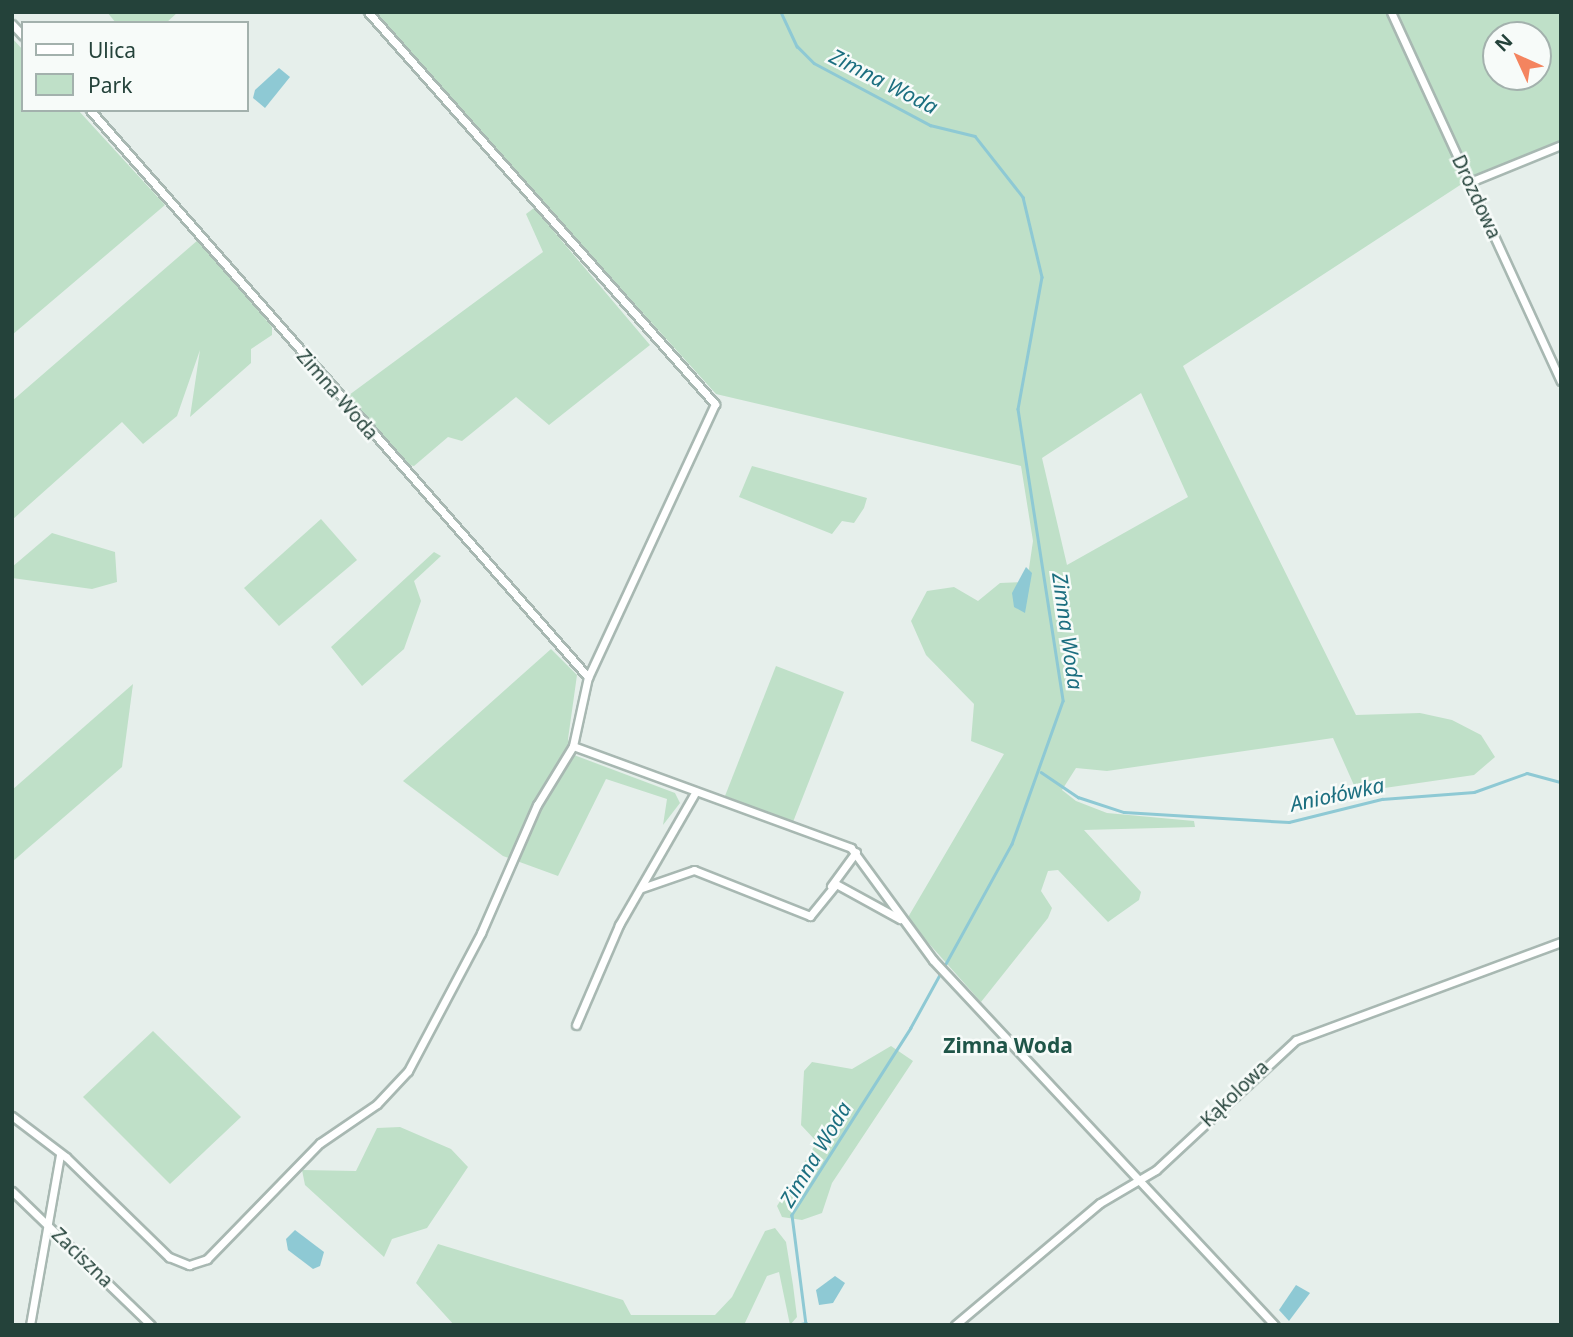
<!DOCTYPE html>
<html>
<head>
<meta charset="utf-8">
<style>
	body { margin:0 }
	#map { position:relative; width:1573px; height:1337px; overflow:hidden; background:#e6efeb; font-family:"Noto Sans",sans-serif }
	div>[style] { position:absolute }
	.green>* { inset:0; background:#bfe0c8 }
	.water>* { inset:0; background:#8ec9d4 }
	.stream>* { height:2.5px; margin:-1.25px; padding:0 1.25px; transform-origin:1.25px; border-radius:1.25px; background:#8ec9d4 }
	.roads { filter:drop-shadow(2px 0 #a8b8b2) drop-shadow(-2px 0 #a8b8b2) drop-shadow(0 2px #a8b8b2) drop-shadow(0 -2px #a8b8b2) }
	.street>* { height:7px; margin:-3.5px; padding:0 3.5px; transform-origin:3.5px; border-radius:3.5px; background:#fff }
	span { translate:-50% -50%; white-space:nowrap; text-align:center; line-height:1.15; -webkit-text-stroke:5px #f7fbf9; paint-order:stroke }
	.street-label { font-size:19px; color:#24423a }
	.water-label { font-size:21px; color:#1c6f80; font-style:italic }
	.neighbourhood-label { font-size:21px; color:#1f5548; font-weight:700 }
	.frame { position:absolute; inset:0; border:14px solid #24423a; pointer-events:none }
	.legend { position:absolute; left:21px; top:21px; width:228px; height:91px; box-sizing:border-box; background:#f7fbf9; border:2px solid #a3b1ad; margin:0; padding:9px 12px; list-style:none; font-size:21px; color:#24423a }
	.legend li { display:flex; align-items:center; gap:14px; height:35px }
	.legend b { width:35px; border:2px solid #a3b1ad }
	.north { position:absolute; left:1482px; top:21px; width:70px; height:70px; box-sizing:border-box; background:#f7fbf9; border:2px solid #a3b1ad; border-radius:50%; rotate:315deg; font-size:19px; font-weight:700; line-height:28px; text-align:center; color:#24423a }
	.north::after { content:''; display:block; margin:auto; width:24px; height:32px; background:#f4845f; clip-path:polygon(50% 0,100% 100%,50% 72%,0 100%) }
</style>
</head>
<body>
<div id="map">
	<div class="green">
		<i style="clip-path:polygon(107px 12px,178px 12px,166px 23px,116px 23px)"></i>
		<i style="clip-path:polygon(evenodd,371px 12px,1561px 12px,1561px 140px,1474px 176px,1183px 366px,1356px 715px,1420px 713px,1452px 720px,1481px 735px,1495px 757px,1474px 775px,1357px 792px,1333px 738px,1107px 771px,1076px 768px,1062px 790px,1076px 801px,1107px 813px,1194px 821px,1195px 827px,1084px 830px,1141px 892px,1139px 900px,1108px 922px,1058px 870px,1048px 871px,1041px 891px,1052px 908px,1048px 918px,981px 1002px,907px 919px,1004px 754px,971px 741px,974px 704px,926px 655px,911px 621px,927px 591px,954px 587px,978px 601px,1000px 583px,1027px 582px,1033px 541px,1021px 466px,716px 394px,371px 12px,1496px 35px,1538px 35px,1538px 77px,1496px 77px,1496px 35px,371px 12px,1141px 393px,1188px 497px,1067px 565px,1042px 458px,1141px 393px)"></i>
		<i style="clip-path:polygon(12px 38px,23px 50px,23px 110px,78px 110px,165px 205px,12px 335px)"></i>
		<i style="clip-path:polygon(534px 208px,650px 345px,549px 425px,516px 397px,462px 441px,448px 437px,414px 466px,404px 464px,345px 398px,543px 252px,526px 214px)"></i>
		<i style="clip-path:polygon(198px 240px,272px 327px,272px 335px,251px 349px,251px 363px,190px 417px,200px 350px,177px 416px,143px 444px,122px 422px,12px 520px,12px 401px)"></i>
		<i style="clip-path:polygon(752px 466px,867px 498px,864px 508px,854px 523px,842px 521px,832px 534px,739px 497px)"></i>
		<i style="clip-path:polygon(321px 519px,357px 560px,279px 626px,244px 588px)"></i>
		<i style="clip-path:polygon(52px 533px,115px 552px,117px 582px,92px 589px,12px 578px,12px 567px)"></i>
		<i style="clip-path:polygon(434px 552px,441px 556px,414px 581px,421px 601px,404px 649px,362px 686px,331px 647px)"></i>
		<i style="clip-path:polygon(551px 649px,577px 675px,568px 739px,574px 755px,675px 793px,680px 803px,663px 825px,667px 799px,606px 779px,558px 876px,503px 856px,403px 781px)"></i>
		<i style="clip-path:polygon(776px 666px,844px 692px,793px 822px,725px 796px)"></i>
		<i style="clip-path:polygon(133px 684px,122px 767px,12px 862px,12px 790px)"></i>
		<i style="clip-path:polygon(153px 1031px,241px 1117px,170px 1184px,83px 1097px)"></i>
		<i style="clip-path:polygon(891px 1046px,913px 1061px,832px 1183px,822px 1213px,802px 1220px,782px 1217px,777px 1206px,817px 1142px,801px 1125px,804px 1071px,812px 1062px,852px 1069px)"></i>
		<i style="clip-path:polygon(400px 1127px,451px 1149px,468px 1167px,427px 1228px,392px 1239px,384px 1257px,305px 1185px,302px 1170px,356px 1171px,377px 1128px)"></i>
		<i style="clip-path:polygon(775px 1228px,786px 1242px,793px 1285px,797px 1317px,790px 1325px,779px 1272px,767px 1276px,744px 1325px,454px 1325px,416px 1283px,438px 1244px,623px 1300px,631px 1315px,715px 1315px,732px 1297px,765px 1231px)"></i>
	</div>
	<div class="water">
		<i style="clip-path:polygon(279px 68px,290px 77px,265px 108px,253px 98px,255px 90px)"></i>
		<i style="clip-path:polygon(1026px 567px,1032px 573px,1025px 613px,1014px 607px,1012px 593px)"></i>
		<i style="clip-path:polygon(295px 1230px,324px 1252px,320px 1266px,313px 1269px,288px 1250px,286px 1239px)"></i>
		<i style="clip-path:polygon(835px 1276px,845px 1283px,833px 1303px,819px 1305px,816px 1290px)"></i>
		<i style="clip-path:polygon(1296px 1285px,1310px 1293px,1289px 1321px,1279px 1310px)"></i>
	</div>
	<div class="stream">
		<i style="left:781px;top:12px;width:38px;rotate:65deg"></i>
		<i style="left:797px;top:46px;width:24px;rotate:45deg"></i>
		<i style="left:814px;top:63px;width:132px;rotate:28.1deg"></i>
		<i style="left:930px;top:125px;width:46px;rotate:13.7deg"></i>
		<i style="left:975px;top:136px;width:78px;rotate:51.8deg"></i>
		<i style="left:1023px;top:197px;width:82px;rotate:76.6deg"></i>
		<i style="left:1042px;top:277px;width:134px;rotate:100.3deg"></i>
		<i style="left:1018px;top:409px;width:295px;rotate:81.2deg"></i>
		<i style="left:1063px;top:701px;width:152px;rotate:109.6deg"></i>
		<i style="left:1012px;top:844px;width:210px;rotate:118.8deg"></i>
		<i style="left:911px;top:1028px;width:222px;rotate:122.5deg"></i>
		<i style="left:792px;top:1215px;width:111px;rotate:82.7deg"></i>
		<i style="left:1041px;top:772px;width:45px;rotate:34deg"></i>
		<i style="left:1078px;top:797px;width:48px;rotate:18.1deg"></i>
		<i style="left:1124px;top:812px;width:165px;rotate:3.5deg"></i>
		<i style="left:1289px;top:822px;width:96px;rotate:-13.9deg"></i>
		<i style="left:1382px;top:799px;width:92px;rotate:-4.4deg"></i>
		<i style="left:1474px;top:792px;width:56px;rotate:-19.7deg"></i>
		<i style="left:1527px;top:773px;width:35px;rotate:15deg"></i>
		<i style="left:795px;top:1325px;width:11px;rotate:-10deg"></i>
	</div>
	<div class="roads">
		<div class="street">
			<i style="left:368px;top:12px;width:524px;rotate:48.48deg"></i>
			<i style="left:715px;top:404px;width:301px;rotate:114.9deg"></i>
			<i style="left:588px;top:677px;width:71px;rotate:102.3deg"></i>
			<i style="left:573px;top:746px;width:296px;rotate:20.1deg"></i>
			<i style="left:851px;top:848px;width:139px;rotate:53.8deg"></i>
			<i style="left:933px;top:960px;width:500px;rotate:46.9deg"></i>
			<i style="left:1391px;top:12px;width:406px;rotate:65.3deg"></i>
			<i style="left:12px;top:24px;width:16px;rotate:47deg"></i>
			<i style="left:90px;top:110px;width:755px;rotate:48.71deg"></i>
			<i style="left:1470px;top:182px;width:98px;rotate:-22.1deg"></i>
			<i style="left:831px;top:886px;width:42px;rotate:-53.7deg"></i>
			<i style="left:642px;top:888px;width:55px;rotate:-19.1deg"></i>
			<i style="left:694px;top:870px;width:125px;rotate:21.6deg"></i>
			<i style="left:810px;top:916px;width:41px;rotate:-50.9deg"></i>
			<i style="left:836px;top:884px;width:73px;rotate:28.7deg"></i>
			<i style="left:576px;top:1025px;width:109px;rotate:-66.7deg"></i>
			<i style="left:619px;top:925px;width:152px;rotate:-60.1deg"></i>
			<i style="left:12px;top:1116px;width:68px;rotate:37.2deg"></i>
			<i style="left:66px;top:1157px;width:144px;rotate:44.2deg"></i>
			<i style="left:169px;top:1257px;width:22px;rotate:22deg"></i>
			<i style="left:189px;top:1265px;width:19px;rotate:-18deg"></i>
			<i style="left:207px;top:1259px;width:162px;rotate:-45.8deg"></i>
			<i style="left:320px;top:1143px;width:69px;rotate:-34.4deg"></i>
			<i style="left:377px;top:1104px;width:45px;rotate:-46.8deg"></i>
			<i style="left:408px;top:1071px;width:156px;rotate:-62.1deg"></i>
			<i style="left:481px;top:933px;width:140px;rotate:-66.4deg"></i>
			<i style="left:537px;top:805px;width:69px;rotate:-58.6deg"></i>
			<i style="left:12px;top:1191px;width:193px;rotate:44deg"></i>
			<i style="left:30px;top:1325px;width:174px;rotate:-80deg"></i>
			<i style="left:955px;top:1325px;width:189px;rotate:-40.1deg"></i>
			<i style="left:1100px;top:1203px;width:65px;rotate:-30.5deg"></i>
			<i style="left:1156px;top:1170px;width:191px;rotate:-42.9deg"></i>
			<i style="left:1296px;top:1040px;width:283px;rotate:-20.3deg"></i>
		</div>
	</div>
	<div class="street-label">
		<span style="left:1476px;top:197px;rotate:65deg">Drozdowa</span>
		<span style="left:337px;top:395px;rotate:49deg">Zimna Woda</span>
		<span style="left:1235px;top:1094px;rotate:-44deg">Kąkolowa</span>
		<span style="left:82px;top:1258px;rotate:44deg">Zaciszna</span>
	</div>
	<div class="water-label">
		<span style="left:884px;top:81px;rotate:27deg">Zimna Woda</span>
		<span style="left:1068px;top:631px;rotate:82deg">Zimna Woda</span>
		<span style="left:1337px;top:794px;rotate:-12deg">Aniołówka</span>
		<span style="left:815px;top:1154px;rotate:-59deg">Zimna Woda</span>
	</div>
	<div class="neighbourhood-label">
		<span style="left:1008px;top:1045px">Zimna Woda</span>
	</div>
	<div class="frame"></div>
	<ul class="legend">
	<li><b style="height:9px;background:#fff"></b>Ulica</li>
	<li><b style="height:19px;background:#bfe0c8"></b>Park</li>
	</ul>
	<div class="north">N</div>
</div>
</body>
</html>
